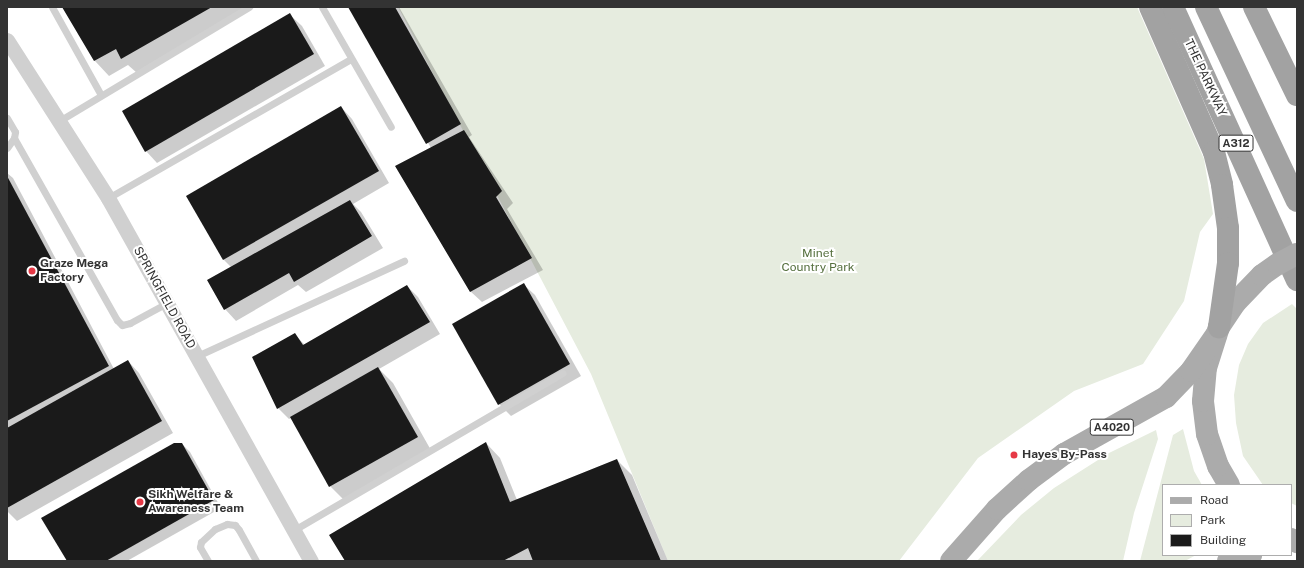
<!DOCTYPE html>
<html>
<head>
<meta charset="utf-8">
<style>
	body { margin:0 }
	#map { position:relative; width:1304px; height:568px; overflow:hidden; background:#fff; font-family:"Public Sans",sans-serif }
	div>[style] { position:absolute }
	.green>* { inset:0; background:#e6ecdf }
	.shadow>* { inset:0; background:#0003 }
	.building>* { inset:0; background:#1a1a1a }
	.service>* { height:7px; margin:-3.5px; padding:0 3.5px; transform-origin:3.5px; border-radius:3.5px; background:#d0d0d0 }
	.minor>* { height:15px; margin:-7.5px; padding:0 7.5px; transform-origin:7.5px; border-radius:7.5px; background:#d0d0d0 }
	.primary>* { height:22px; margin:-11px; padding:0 11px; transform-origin:11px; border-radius:11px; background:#ababab }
	.trunk>* { height:22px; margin:-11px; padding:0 11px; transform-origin:11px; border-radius:11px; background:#a2a2a2 }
	.primary-bridge>* { height:22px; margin:-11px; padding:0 11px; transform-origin:11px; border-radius:11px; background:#ababab }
	.dots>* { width:11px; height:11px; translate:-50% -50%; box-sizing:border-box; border:2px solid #fff; border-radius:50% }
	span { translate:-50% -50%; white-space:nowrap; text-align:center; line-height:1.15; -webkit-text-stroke:4px #fff; paint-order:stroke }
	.shield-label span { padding:1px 3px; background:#fff; border:1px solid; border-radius:3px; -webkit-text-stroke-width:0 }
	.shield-label { font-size:11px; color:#333; font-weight:700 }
	.street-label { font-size:12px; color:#333 }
	.park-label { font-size:12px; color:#56703f }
	.poi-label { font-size:12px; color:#333; font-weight:700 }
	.left { translate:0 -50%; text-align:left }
	.frame { position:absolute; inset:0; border:8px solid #333; pointer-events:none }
	.legend { position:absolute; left:1162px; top:484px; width:130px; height:72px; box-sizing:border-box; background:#fff; border:1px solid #adadad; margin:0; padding:5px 7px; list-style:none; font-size:12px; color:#333 }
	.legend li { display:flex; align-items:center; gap:8px; height:20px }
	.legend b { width:20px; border:1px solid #adadad }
</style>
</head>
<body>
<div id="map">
	<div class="green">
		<i style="clip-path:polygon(398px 7px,1137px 7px,1204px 159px,1213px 214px,1200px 232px,1184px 301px,1143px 364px,1074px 391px,978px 458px,899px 561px,668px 561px,591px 374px)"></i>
		<i style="clip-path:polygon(1292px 304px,1297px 309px,1297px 506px,1291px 503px,1291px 485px,1263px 485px,1243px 456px,1236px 423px,1234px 395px,1239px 365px,1248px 344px,1263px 323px)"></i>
		<i style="clip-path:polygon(1183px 429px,1194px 471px,1202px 485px,1163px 485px,1163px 555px,1196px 555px,1185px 561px,1140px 561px,1173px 435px)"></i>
		<i style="clip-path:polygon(1156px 430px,1158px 439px,1134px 513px,1123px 561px,977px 561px,1021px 515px,1054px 488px,1109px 453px)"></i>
	</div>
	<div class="shadow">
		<i style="clip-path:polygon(63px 7px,252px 7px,137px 73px,128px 65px,109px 76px,95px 61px)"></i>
		<i style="clip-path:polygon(349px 7px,399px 7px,472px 135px,469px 137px,513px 203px,507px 209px,543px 270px,482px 302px,470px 291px,431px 148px)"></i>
		<i style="clip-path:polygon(290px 15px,302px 26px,325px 66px,157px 163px,146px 151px,123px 112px)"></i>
		<i style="clip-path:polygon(341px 107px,352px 119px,389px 183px,353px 204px,361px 212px,383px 248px,306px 292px,298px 285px,236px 321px,225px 309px,231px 267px,224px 260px,188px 196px)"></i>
		<i style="clip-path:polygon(7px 173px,13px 178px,114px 369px,128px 361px,139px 373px,173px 433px,17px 521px,7px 511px)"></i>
		<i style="clip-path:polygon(523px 284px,535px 295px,581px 376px,511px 416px,499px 404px)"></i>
		<i style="clip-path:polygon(407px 286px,418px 297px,440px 334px,379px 369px,393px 383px,432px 452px,345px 501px,330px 486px,291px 418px,289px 419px,278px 408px,294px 334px,305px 345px)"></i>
		<i style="clip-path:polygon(486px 443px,500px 458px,517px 500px,617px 460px,632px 475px,668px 561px,346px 561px)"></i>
		<i style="clip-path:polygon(182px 444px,190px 452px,221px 508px,127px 561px,68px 561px)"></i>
	</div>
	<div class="building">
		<i style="clip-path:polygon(62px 7px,212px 7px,121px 59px,116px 49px,94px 61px)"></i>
		<i style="clip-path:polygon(348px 7px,395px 7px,461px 124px,426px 144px)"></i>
		<i style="clip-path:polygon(290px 13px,314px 54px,145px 152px,122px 111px)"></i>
		<i style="clip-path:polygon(341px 106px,379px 171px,223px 260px,186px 196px)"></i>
		<i style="clip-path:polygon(464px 130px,502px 191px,496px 197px,532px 258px,470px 292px,395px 166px)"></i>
		<i style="clip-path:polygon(7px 176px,109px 366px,7px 421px)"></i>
		<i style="clip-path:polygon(350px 200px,372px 236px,294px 282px,289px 273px,224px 310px,207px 280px)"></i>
		<i style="clip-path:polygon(524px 283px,570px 364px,498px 405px,452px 324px)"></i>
		<i style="clip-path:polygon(407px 285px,430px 322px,277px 409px,252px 357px,295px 333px,303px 345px)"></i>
		<i style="clip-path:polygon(128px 360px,162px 421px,7px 508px,7px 428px)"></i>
		<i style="clip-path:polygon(378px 367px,418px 437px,329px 487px,290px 417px)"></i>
		<i style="clip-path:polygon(486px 442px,510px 502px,617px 459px,661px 561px,533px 561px,528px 548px,503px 561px,345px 561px,329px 535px)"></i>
		<i style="clip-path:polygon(174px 443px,182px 443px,214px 500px,106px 561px,67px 561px,41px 518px)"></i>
	</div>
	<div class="service">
		<i style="left:52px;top:7px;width:101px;rotate:60.9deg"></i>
		<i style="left:322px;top:7px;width:138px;rotate:60.1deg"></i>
		<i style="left:7px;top:118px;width:16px;rotate:60deg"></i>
		<i style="left:15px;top:132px;width:6px;rotate:99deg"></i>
		<i style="left:14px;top:138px;width:12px;rotate:125deg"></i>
		<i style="left:59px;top:121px;width:222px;rotate:-31deg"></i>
		<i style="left:14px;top:138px;width:209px;rotate:60.5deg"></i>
		<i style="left:117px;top:320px;width:7px;rotate:45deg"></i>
		<i style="left:122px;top:325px;width:8px;rotate:-14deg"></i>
		<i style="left:130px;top:323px;width:42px;rotate:-28.4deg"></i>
		<i style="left:108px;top:198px;width:280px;rotate:-29.8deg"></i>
		<i style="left:197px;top:356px;width:228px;rotate:-24.7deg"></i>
		<i style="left:294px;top:530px;width:311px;rotate:-30.3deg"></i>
		<i style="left:208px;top:561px;width:16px;rotate:-120deg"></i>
		<i style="left:200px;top:547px;width:5px;rotate:-79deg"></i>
		<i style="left:201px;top:542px;width:19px;rotate:-43deg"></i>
		<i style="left:215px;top:529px;width:13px;rotate:-23deg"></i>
		<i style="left:227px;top:524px;width:8px;rotate:7deg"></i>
		<i style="left:235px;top:525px;width:6px;rotate:51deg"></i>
		<i style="left:239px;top:530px;width:35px;rotate:61deg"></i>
	</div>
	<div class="minor">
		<i style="left:7px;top:40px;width:188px;rotate:57.4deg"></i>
		<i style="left:108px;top:198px;width:416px;rotate:60.8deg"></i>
	</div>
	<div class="primary">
		<i style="left:1229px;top:485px;width:22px;rotate:-120deg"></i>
		<i style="left:1218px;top:466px;width:34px;rotate:-109deg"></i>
		<i style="left:1207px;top:434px;width:33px;rotate:-97deg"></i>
		<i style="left:1203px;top:401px;width:33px;rotate:-85deg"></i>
		<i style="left:1206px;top:368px;width:43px;rotate:-72.4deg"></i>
		<i style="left:1219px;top:327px;width:29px;rotate:-56deg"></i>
		<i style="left:1235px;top:303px;width:39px;rotate:-46deg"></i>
		<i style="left:1262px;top:275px;width:19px;rotate:-35deg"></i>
		<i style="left:1291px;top:539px;width:7px;rotate:27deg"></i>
		<i style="left:951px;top:561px;width:69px;rotate:-48.5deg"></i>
		<i style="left:997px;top:509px;width:43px;rotate:-42.2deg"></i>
		<i style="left:1029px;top:480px;width:44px;rotate:-36.6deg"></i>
		<i style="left:1064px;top:454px;width:117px;rotate:-29.2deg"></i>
		<i style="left:1166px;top:397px;width:36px;rotate:-46deg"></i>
		<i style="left:1191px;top:371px;width:44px;rotate:-55.2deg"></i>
		<i style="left:1228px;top:561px;width:24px;rotate:-15deg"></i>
	</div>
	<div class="trunk">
		<i style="left:1150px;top:7px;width:158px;rotate:66.2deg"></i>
		<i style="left:1214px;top:152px;width:34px;rotate:76deg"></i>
		<i style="left:1222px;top:185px;width:43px;rotate:82.1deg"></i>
		<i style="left:1228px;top:228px;width:35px;rotate:90deg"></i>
		<i style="left:1228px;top:263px;width:65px;rotate:98deg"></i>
		<i style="left:1173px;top:7px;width:300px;rotate:65.6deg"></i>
		<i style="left:1206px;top:7px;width:214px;rotate:64.9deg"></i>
		<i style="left:1254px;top:7px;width:98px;rotate:64deg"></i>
	</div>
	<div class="primary-bridge">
		<i style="left:1278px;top:264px;width:21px;rotate:-28deg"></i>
	</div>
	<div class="dots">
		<i style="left:32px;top:271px;background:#e63946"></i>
		<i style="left:1014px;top:455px;background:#e63946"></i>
		<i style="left:140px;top:502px;background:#e63946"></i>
	</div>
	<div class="shield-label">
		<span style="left:1236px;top:143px">A312</span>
		<span style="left:1112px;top:427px">A4020</span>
	</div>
	<div class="street-label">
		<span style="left:1205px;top:78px;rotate:65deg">THE PARKWAY</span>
		<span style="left:164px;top:298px;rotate:61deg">SPRINGFIELD ROAD</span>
	</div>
	<div class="park-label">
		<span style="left:818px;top:261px">Minet<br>Country Park</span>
	</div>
	<div class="poi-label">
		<span class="left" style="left:40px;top:271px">Graze Mega<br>Factory</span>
		<span class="left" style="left:1022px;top:455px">Hayes By-Pass</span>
		<span class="left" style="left:148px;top:502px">Sikh Welfare &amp;<br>Awareness Team</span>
	</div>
	<div class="frame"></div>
	<ul class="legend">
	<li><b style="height:5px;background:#ababab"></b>Road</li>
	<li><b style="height:11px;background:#e6ecdf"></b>Park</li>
	<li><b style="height:11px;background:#1a1a1a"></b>Building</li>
	</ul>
</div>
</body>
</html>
